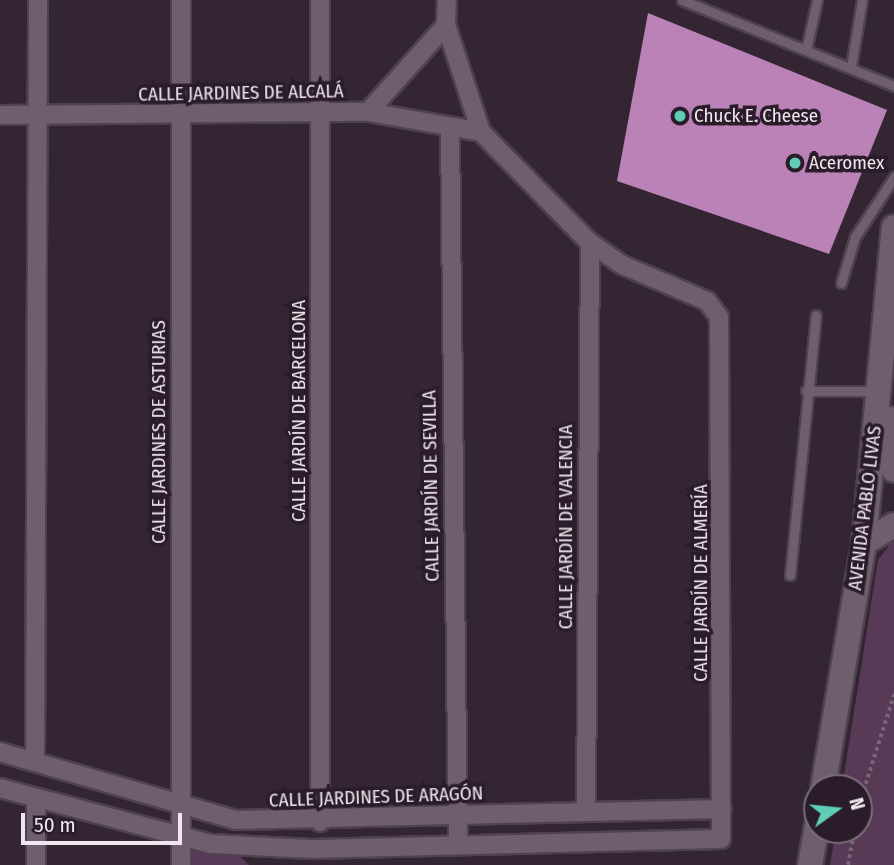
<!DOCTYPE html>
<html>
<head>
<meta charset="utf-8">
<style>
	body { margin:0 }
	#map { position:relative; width:894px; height:865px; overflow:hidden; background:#342533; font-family:"Fira Sans Condensed",sans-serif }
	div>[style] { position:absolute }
	.green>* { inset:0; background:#583a57 }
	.building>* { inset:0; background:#ba82b7 }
	.path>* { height:3.5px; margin-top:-1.75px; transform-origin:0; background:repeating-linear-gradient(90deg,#756874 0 3.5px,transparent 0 7px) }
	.roads { filter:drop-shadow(2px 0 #4e424e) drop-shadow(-2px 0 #4e424e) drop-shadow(0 2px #4e424e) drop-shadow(0 -2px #4e424e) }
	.service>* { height:9px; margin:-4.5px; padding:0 4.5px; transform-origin:4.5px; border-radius:4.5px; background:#6f5e6e }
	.minor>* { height:18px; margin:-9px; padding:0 9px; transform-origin:9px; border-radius:9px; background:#6f5e6e }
	.secondary>* { height:24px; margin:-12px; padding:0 12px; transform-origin:12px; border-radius:12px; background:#6f5e6e }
	.dots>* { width:19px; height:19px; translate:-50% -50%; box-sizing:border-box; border:4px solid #2a1c29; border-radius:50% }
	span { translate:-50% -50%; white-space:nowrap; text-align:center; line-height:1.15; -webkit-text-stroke:7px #2a1c29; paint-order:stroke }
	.street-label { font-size:19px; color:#f0e6ef }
	.poi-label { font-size:19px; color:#f0e6ef }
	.left { translate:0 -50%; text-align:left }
	.north { position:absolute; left:803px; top:774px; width:70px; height:70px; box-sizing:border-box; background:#2a1c29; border:2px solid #796d78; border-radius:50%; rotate:75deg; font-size:19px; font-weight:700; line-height:28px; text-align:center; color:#f0e6ef }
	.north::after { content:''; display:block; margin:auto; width:24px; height:32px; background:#5eceb8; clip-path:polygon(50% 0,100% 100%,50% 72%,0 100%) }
	.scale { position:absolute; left:21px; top:813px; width:161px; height:32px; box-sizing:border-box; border:4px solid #f0e6ef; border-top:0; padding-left:9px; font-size:21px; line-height:24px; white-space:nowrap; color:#f0e6ef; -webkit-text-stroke:5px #2a1c29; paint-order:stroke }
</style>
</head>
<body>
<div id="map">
	<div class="green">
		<i style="clip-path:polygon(894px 539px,894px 865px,830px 865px,836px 830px,859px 830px,859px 788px,842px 788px,878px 560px)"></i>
		<i style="clip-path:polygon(181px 839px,228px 845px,249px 865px,181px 865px)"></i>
	</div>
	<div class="building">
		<i style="clip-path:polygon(648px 13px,887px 110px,829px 254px,617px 181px)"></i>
	</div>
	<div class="path">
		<i style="left:859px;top:804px;width:115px;rotate:-72.3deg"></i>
		<i style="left:848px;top:865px;width:36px;rotate:-80deg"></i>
	</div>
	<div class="roads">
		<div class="service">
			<i style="left:682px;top:0;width:229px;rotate:22.1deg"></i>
			<i style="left:806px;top:50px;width:51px;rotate:-77.6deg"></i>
			<i style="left:851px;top:67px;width:68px;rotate:-80.7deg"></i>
			<i style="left:841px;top:283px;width:48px;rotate:-73.1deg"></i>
			<i style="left:855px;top:237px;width:72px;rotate:-57deg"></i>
			<i style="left:806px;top:391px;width:71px"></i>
			<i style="left:790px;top:575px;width:261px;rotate:-84.3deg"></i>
		</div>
		<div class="minor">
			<i style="left:368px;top:112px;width:117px;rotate:-48.1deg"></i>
			<i style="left:446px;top:25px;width:25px;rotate:-88deg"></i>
			<i style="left:0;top:115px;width:368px;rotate:-0.5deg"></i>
			<i style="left:368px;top:112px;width:115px;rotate:10deg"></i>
			<i style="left:450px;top:128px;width:716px;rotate:89.36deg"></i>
			<i style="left:0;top:752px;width:245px;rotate:16.1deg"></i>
			<i style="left:235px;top:820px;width:487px;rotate:-1.3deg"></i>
			<i style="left:35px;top:762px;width:762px;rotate:-89.77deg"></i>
			<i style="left:0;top:788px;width:218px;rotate:14.9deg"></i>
			<i style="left:211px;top:844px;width:101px;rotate:2.8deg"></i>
			<i style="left:312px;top:849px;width:409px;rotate:-1.4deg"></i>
			<i style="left:721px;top:839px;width:522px;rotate:-90.22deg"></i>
			<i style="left:719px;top:317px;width:20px;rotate:-127deg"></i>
			<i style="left:707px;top:301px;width:92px;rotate:-157deg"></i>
			<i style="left:622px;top:265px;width:39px;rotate:-145deg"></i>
			<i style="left:590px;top:243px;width:156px;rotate:-134.5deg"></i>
			<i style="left:481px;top:132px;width:113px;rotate:-108.1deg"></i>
			<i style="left:586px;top:811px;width:568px;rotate:-89.6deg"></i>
			<i style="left:320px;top:822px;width:822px;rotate:-90deg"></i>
			<i style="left:36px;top:865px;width:67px;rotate:-90deg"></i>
			<i style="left:181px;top:865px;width:865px;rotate:-90deg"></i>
		</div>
		<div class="secondary">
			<i style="left:891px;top:419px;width:51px;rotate:86.6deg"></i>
			<i style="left:864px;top:543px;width:35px;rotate:-31deg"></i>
			<i style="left:823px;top:788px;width:248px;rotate:-80.5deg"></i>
			<i style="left:864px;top:543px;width:317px;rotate:-84.6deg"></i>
			<i style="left:810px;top:865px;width:39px;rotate:-80deg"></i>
		</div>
	</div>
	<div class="dots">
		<i style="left:680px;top:116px;background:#5eceb8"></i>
		<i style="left:795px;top:163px;background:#5eceb8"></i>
	</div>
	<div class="street-label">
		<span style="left:241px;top:93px;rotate:-1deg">CALLE JARDINES DE ALCALÁ</span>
		<span style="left:299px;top:411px;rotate:-90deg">CALLE JARDÍN DE BARCELONA</span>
		<span style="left:159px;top:432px;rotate:-90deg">CALLE JARDINES DE ASTURIAS</span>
		<span style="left:431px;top:486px;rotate:-91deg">CALLE JARDÍN DE SEVILLA</span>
		<span style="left:865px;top:508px;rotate:-83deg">AVENIDA PABLO LIVAS</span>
		<span style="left:566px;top:527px;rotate:-90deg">CALLE JARDÍN DE VALENCIA</span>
		<span style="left:701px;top:583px;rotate:-90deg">CALLE JARDÍN DE ALMERÍA</span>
		<span style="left:376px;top:797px;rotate:-2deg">CALLE JARDINES DE ARAGÓN</span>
	</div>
	<div class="poi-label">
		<span class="left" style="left:694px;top:116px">Chuck E. Cheese</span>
		<span class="left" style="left:809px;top:163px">Aceromex</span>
	</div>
	<div class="north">N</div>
	<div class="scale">50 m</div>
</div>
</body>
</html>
